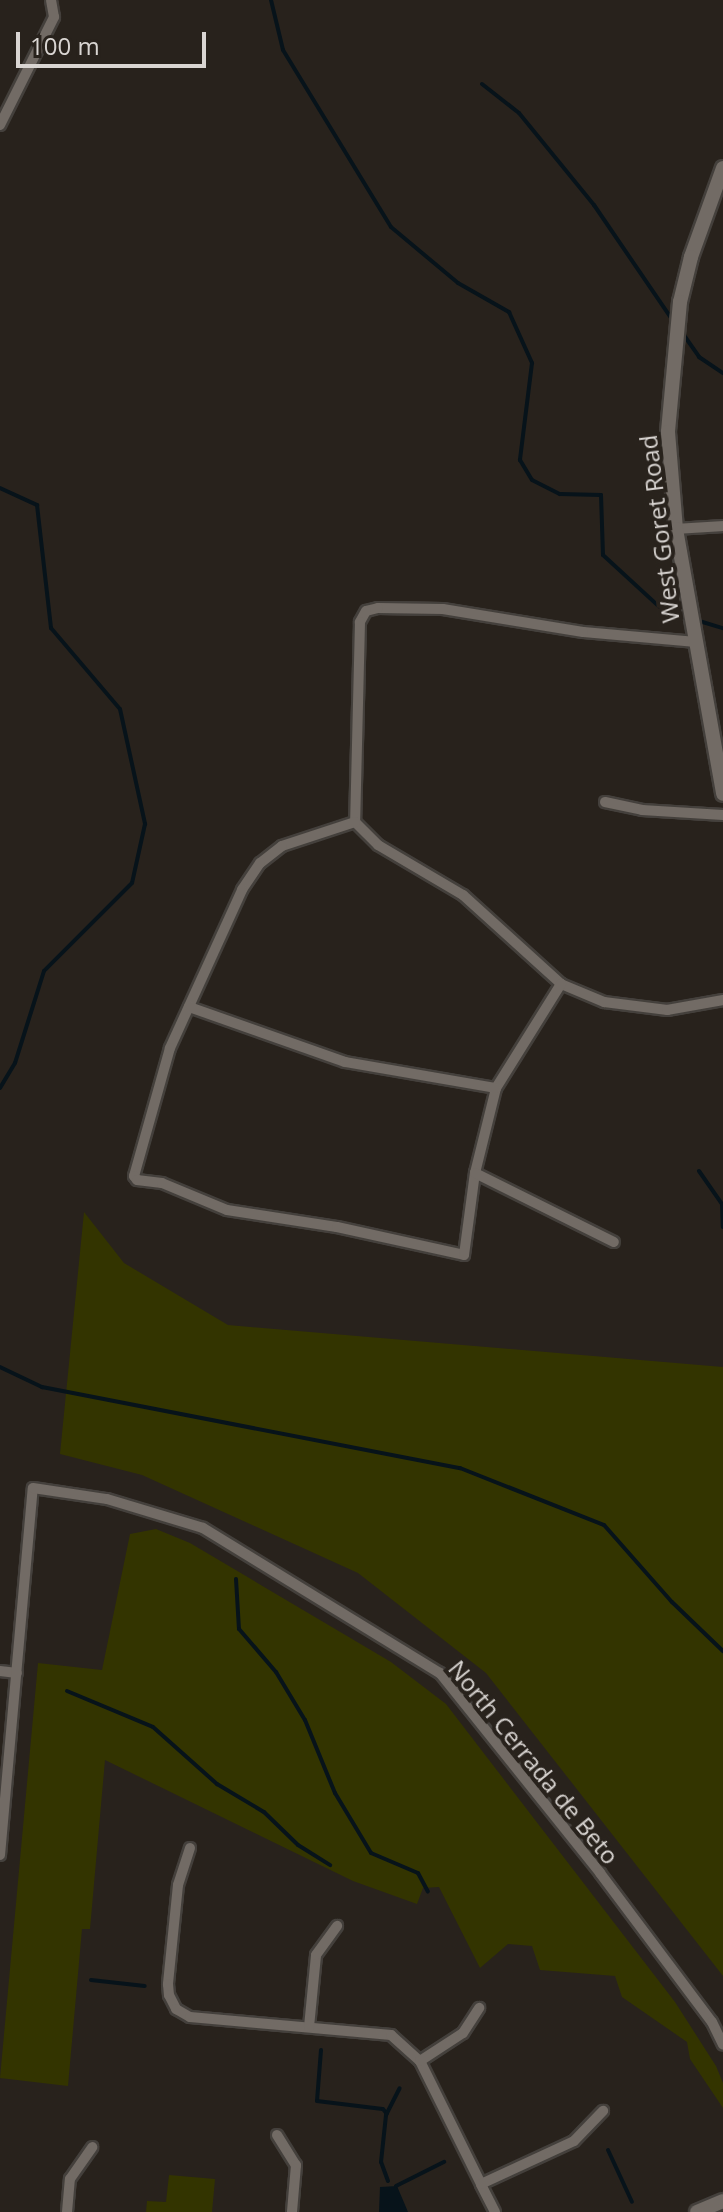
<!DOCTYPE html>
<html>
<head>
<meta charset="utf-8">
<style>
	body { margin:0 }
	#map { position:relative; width:723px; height:2212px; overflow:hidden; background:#28221c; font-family:"Open Sans",sans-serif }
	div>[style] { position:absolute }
	.green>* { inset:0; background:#333400 }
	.water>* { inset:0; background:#07131a }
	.stream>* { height:4px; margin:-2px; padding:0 2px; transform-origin:2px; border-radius:2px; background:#07131a }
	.roads { filter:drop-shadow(2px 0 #44403c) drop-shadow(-2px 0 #44403c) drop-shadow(0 2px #44403c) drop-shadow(0 -2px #44403c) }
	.street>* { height:10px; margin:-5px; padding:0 5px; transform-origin:5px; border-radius:5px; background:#726b65 }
	.secondary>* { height:14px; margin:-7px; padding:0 7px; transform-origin:7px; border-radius:7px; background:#726b65 }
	span { translate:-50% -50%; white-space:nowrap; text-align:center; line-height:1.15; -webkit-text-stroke:8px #28221c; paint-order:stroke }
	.street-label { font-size:24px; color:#d9d5d2 }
	.scale { position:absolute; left:16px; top:32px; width:190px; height:36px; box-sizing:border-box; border:4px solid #d9d5d2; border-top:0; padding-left:10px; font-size:24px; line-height:28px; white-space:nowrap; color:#d9d5d2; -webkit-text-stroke:6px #28221c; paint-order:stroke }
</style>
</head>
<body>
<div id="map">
	<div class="green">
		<i style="clip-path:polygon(84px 1212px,124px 1263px,228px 1325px,723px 1367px,723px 1976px,486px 1673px,358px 1573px,142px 1475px,60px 1454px)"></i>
		<i style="clip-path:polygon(156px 1529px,190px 1543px,391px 1662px,446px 1704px,675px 2002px,716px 2066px,723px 2083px,723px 2108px,690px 2059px,687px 2042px,622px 1997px,615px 1976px,540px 1970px,532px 1946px,508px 1944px,480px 1968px,439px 1887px,423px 1888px,417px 1904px,353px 1881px,105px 1760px,90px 1929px,82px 1929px,68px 2086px,0 2078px,38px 1663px,102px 1670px,130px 1534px)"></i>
		<i style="clip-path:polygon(169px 2175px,215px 2179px,212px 2212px,146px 2212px,147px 2201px,166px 2202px)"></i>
	</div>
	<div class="water">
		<i style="clip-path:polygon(397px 2186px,408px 2212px,379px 2212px,380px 2187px)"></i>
	</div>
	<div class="stream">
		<i style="left:271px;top:0;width:51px;rotate:76.5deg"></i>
		<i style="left:283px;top:50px;width:207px;rotate:58.6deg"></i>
		<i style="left:391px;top:227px;width:87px;rotate:39.9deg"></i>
		<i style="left:458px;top:283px;width:59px;rotate:29.6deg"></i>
		<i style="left:509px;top:312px;width:56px;rotate:65.7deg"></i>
		<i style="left:532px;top:363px;width:98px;rotate:97.1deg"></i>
		<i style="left:520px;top:460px;width:23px;rotate:59deg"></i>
		<i style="left:532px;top:480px;width:31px;rotate:27deg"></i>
		<i style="left:560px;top:494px;width:41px;rotate:1.4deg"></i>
		<i style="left:601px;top:495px;width:60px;rotate:88.1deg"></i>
		<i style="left:603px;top:555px;width:84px;rotate:42.6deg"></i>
		<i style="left:665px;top:612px;width:23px;rotate:15deg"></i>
		<i style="left:482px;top:84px;width:47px;rotate:38.1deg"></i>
		<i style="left:519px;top:113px;width:119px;rotate:50.8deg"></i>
		<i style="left:594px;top:205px;width:140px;rotate:55.7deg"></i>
		<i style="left:681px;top:331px;width:32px;rotate:55deg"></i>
		<i style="left:699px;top:357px;width:29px;rotate:34deg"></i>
		<i style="left:0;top:488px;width:41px;rotate:24.7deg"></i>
		<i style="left:37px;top:505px;width:124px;rotate:83.5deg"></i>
		<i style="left:51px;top:628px;width:106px;rotate:49.6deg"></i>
		<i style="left:120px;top:709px;width:118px;rotate:77.7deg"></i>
		<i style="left:145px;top:824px;width:60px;rotate:102.4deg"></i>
		<i style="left:132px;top:883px;width:124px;rotate:135deg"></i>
		<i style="left:44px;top:971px;width:96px;rotate:107.5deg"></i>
		<i style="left:15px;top:1063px;width:29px;rotate:121deg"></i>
		<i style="left:696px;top:620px;width:28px;rotate:17deg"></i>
		<i style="left:699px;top:1171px;width:40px;rotate:55.1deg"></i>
		<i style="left:722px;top:1204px;width:23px;rotate:88deg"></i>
		<i style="left:0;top:1367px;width:47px;rotate:25.5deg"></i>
		<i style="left:42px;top:1387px;width:426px;rotate:11deg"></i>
		<i style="left:460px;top:1468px;width:155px;rotate:21.6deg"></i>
		<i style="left:604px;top:1525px;width:103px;rotate:48.6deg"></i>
		<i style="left:672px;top:1602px;width:71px;rotate:43.9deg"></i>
		<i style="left:236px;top:1579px;width:50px;rotate:86.6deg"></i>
		<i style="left:239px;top:1629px;width:57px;rotate:49.3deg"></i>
		<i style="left:276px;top:1672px;width:56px;rotate:58.9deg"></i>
		<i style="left:305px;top:1720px;width:79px;rotate:67.7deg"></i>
		<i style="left:335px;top:1793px;width:70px;rotate:59deg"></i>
		<i style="left:371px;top:1853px;width:51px;rotate:23.1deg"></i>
		<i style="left:418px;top:1873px;width:21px;rotate:62deg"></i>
		<i style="left:67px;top:1691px;width:93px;rotate:22.7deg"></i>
		<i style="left:153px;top:1727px;width:86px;rotate:41.7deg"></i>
		<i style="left:217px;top:1784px;width:55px;rotate:30.8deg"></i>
		<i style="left:264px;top:1812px;width:47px;rotate:44.1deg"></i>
		<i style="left:298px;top:1845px;width:38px;rotate:32deg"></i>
		<i style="left:91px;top:1980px;width:54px;rotate:6.3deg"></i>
		<i style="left:321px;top:2050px;width:51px;rotate:94.5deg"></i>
		<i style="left:317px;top:2101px;width:66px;rotate:6.9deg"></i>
		<i style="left:383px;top:2109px;width:6px;rotate:51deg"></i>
		<i style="left:608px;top:2150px;width:57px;rotate:65.2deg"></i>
		<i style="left:388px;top:2181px;width:20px;rotate:-110deg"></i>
		<i style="left:381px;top:2162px;width:47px;rotate:-83.9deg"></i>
		<i style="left:386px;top:2115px;width:30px;rotate:-63deg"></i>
		<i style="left:396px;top:2186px;width:54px;rotate:-26.6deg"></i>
	</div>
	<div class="roads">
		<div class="street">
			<i style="left:0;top:125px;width:121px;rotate:-63.4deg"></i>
			<i style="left:54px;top:17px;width:17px;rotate:-100deg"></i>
			<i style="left:676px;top:529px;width:47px;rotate:-3.7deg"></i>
			<i style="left:696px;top:642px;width:113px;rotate:-174.9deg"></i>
			<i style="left:583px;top:632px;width:142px;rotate:-170.7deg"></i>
			<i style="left:443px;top:609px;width:65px;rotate:-179.1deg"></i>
			<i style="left:378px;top:608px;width:12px;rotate:166deg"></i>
			<i style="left:366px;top:611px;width:13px;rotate:119deg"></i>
			<i style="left:360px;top:622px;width:200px;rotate:91.4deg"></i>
			<i style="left:355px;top:822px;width:33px;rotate:45deg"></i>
			<i style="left:378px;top:845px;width:99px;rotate:30.5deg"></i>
			<i style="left:463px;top:895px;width:132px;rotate:42.2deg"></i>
			<i style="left:561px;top:984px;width:47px;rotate:22.7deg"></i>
			<i style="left:604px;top:1002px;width:64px;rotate:7.2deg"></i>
			<i style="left:667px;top:1010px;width:57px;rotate:-10.1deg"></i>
			<i style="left:605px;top:802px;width:38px;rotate:12deg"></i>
			<i style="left:642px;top:810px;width:81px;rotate:3.5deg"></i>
			<i style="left:355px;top:822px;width:77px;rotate:161.8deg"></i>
			<i style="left:282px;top:846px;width:28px;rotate:142deg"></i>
			<i style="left:260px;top:863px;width:32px;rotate:124deg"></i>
			<i style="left:242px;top:890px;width:174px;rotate:114.5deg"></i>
			<i style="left:170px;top:1048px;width:133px;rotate:105.7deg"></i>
			<i style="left:134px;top:1176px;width:5px;rotate:53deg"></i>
			<i style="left:137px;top:1180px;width:25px;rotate:7deg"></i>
			<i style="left:162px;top:1183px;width:70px;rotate:22.6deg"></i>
			<i style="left:227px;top:1210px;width:111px;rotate:8.8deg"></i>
			<i style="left:337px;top:1227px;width:130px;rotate:12.4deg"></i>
			<i style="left:464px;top:1255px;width:83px;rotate:-82.4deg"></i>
			<i style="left:475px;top:1173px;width:88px;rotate:-76.1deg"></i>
			<i style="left:496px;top:1088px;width:123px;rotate:-58deg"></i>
			<i style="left:189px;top:1007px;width:165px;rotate:19.4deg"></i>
			<i style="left:345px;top:1062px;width:153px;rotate:9.8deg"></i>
			<i style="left:475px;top:1173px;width:155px;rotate:26.4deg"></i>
			<i style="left:0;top:1671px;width:17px;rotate:7deg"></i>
			<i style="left:190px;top:1848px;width:39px;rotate:108deg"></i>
			<i style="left:178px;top:1885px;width:100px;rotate:95.8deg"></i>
			<i style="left:168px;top:1984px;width:11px;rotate:85deg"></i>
			<i style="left:169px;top:1995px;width:16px;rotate:63deg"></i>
			<i style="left:176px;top:2009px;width:16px;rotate:30deg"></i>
			<i style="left:190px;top:2017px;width:202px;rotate:5.1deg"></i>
			<i style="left:391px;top:2035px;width:39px;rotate:42deg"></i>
			<i style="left:420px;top:2061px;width:137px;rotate:63.6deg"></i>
			<i style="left:0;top:1855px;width:368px;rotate:-84.9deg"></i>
			<i style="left:33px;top:1488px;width:75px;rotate:8.5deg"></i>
			<i style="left:107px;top:1499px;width:100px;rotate:16.8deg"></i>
			<i style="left:203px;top:1528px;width:278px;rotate:31.5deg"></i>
			<i style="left:440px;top:1673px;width:256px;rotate:51.3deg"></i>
			<i style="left:600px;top:1873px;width:186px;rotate:53.1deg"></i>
			<i style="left:712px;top:2022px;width:25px;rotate:64deg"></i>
			<i style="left:309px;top:2027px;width:72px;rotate:-84.4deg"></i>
			<i style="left:316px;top:1955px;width:36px;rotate:-54deg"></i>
			<i style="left:420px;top:2061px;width:51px;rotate:-33.1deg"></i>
			<i style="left:463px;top:2033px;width:30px;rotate:-57deg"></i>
			<i style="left:277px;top:2135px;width:36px;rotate:58deg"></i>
			<i style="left:296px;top:2165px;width:47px;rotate:94.9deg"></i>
			<i style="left:67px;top:2212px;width:33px;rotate:-85deg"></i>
			<i style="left:70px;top:2179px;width:39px;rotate:-55deg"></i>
			<i style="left:495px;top:2212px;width:31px;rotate:-117deg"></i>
			<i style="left:481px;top:2184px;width:102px;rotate:-24.8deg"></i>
			<i style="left:574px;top:2141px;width:42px;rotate:-46deg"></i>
		</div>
		<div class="secondary">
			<i style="left:723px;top:168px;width:95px;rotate:109.8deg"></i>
			<i style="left:691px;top:257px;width:46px;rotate:103.7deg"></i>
			<i style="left:680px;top:302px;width:131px;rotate:95.3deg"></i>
			<i style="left:668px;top:432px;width:97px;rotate:85.3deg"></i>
			<i style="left:676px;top:529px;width:269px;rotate:79.9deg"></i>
			<i style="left:697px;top:2212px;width:28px;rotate:-23deg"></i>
		</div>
	</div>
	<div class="street-label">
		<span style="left:659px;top:529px;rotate:-97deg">West Goret Road</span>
		<span style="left:534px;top:1762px;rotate:51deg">North Cerrada de Beto</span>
	</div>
	<div class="scale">100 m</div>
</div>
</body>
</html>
